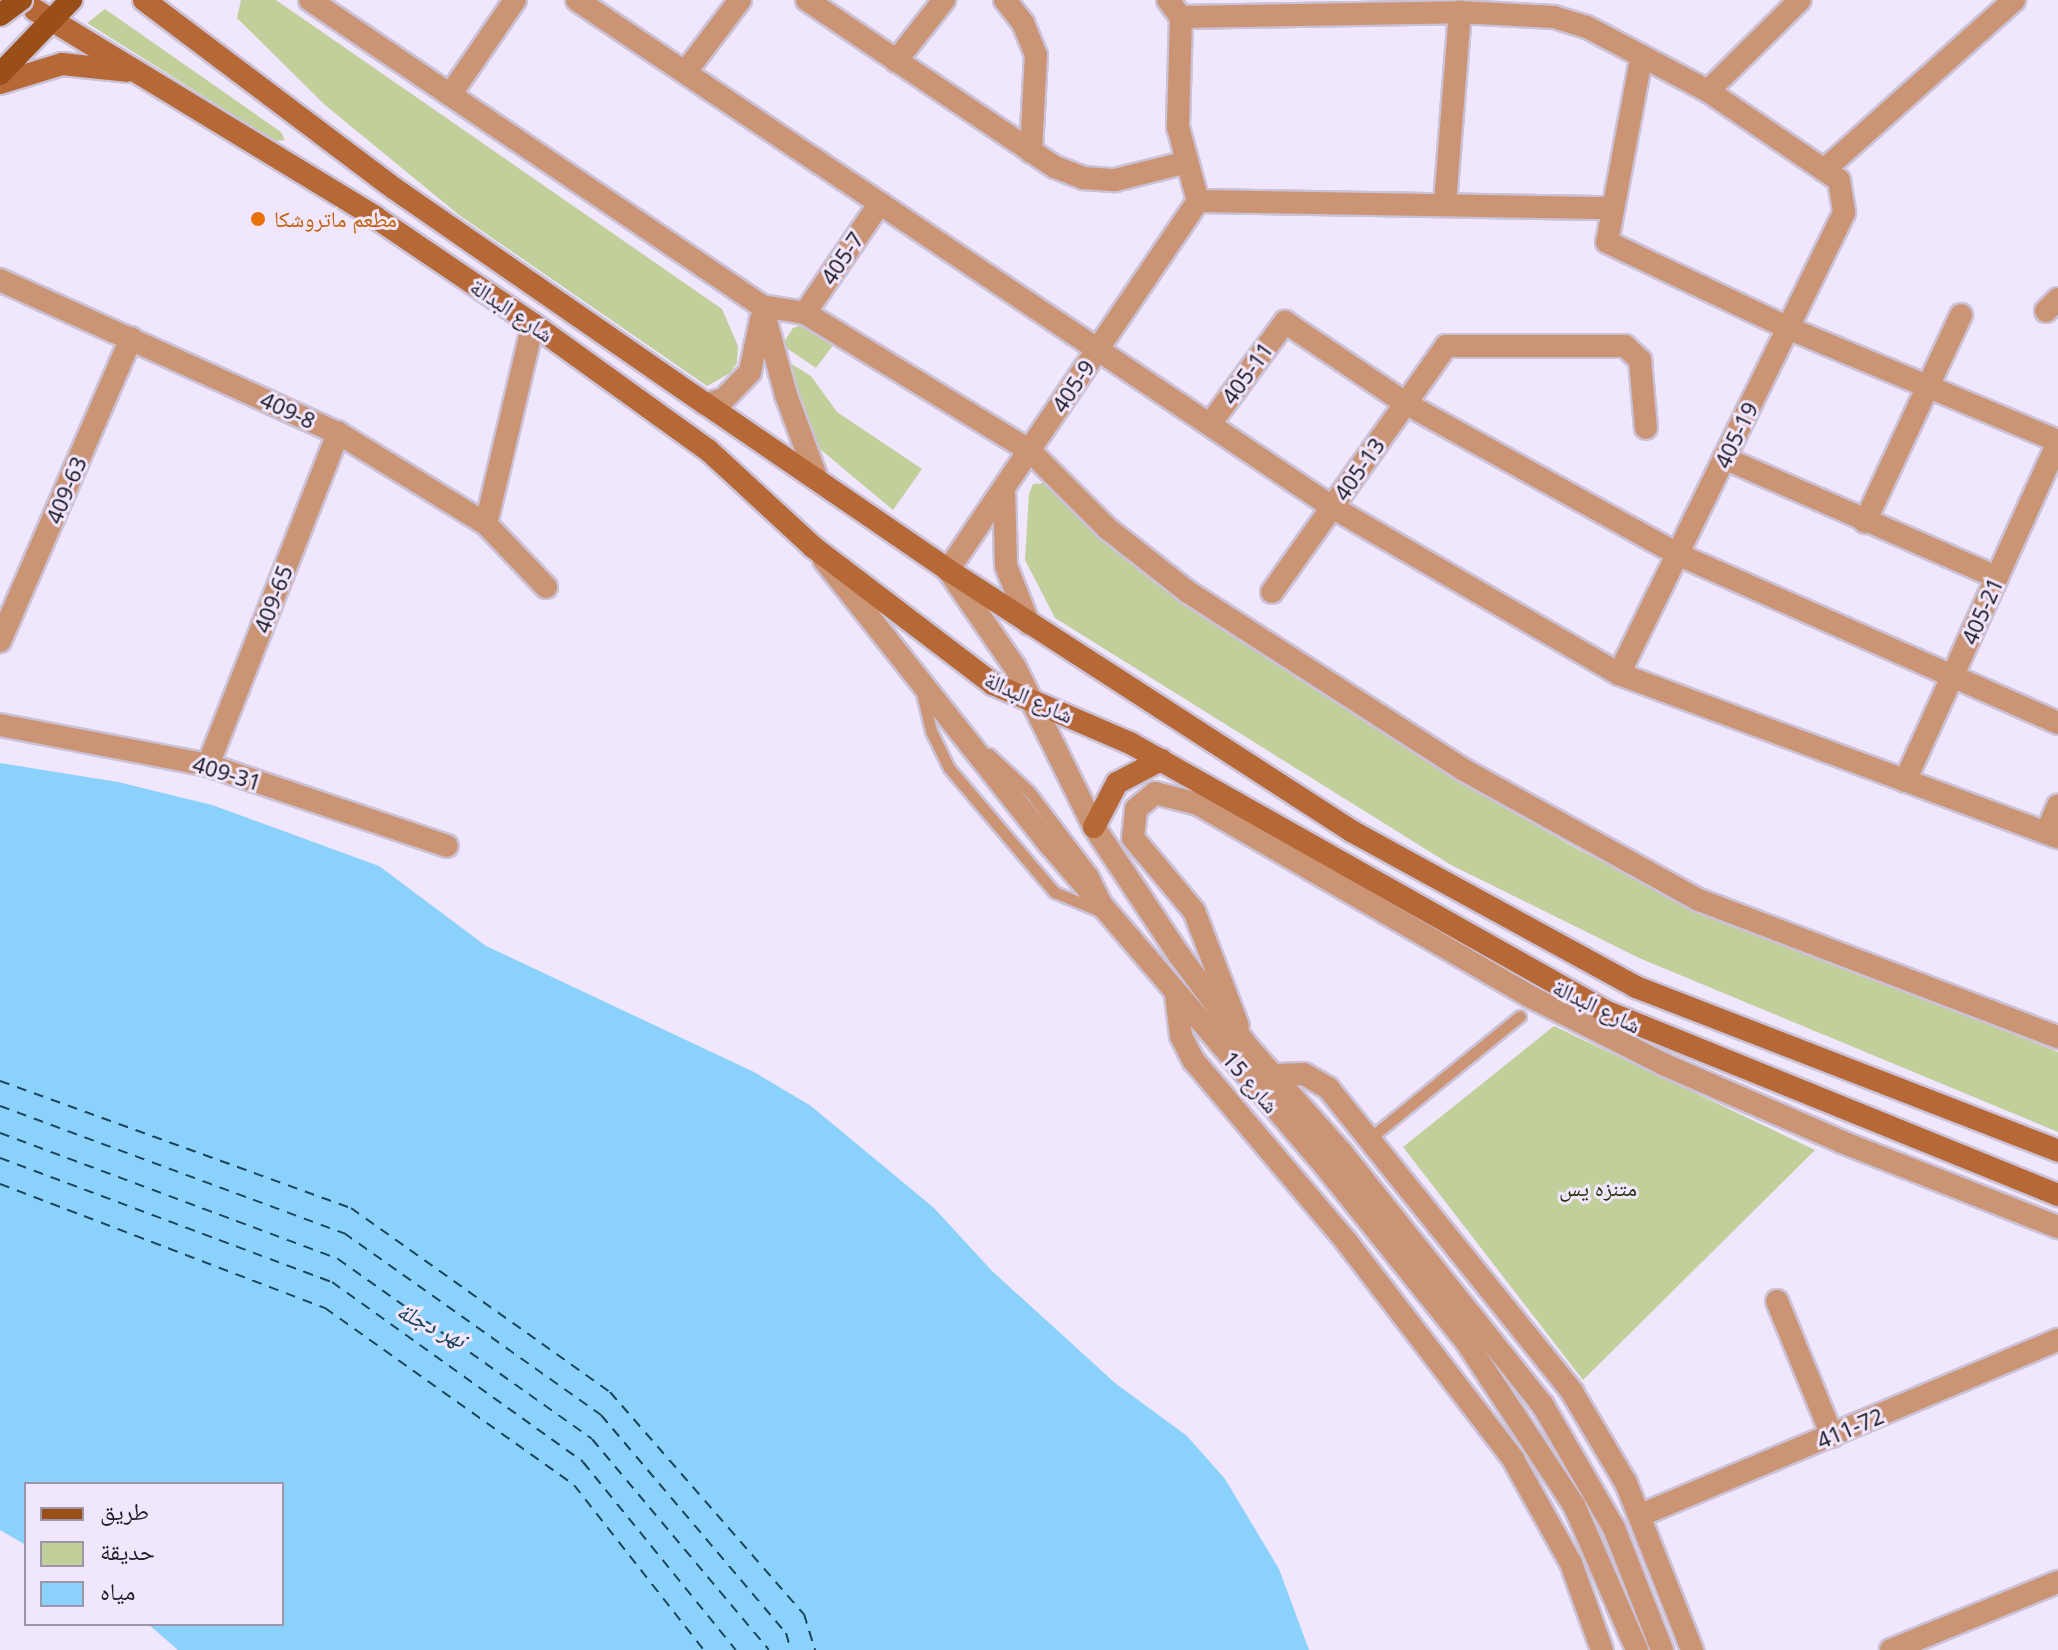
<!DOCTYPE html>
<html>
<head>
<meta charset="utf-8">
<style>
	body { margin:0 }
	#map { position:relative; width:2058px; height:1650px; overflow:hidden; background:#f0e6fe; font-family:"Noto Sans","Noto Naskh Arabic",sans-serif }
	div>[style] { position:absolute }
	.green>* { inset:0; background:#c1cf9a }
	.water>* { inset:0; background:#8ad1fb }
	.ferry>* { height:2px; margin-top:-1px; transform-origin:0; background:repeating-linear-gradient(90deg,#1b4359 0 10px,transparent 0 18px) }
	.roads { filter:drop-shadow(2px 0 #cbc2d7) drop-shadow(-2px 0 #cbc2d7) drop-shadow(0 2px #cbc2d7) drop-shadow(0 -2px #cbc2d7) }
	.service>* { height:11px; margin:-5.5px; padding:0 5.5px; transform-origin:5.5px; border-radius:5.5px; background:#cb9575 }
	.minor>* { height:22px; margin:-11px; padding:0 11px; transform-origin:11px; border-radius:11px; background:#cb9575 }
	.tertiary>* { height:22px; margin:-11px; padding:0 11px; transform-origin:11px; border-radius:11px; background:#cb9575 }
	.secondary>* { height:22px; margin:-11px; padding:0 11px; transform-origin:11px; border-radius:11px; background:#b66836 }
	.primary>* { height:22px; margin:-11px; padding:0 11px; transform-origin:11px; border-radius:11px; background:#9a4f19 }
	.bridges { filter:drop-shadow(2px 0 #cbc2d7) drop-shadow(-2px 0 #cbc2d7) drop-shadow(0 2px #cbc2d7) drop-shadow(0 -2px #cbc2d7) }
	.primary-bridge>* { height:22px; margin:-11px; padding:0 11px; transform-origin:11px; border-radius:11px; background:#9a4f19 }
	.dots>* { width:22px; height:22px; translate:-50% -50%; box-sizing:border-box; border:4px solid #f0e6fe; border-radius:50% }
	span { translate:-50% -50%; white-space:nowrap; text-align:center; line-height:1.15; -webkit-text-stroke:6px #f0e6fe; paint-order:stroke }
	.food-label { font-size:22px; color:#c56008 }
	.left { translate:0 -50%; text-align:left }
	.street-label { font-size:22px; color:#211d26 }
	.park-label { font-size:22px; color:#28300a }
	.water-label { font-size:24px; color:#1b4359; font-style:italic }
	.legend { position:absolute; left:24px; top:1482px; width:260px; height:144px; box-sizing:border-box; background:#f0e6fe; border:2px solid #9d96a8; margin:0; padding:10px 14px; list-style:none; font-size:24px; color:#211d26 }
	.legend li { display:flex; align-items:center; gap:16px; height:40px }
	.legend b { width:40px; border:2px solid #9d96a8 }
</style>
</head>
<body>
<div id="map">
	<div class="green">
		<i style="clip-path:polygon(241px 0,276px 0,722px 309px,738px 346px,737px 363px,730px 373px,707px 386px,459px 215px,325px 105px,237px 18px)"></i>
		<i style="clip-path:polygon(105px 9px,281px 132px,285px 140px,275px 141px,87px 23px)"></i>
		<i style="clip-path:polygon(808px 323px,837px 340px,816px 368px,782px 345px,793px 328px)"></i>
		<i style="clip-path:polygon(790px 363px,811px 376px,837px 412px,922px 469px,893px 510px,814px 444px)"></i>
		<i style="clip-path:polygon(1045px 483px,1205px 613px,1454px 778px,1577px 849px,1697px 908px,2058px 1052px,2058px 1132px,1639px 958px,1451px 865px,1055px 618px,1025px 560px,1029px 494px,1033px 484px)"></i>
		<i style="clip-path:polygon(1554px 1026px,1815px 1150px,1583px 1380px,1403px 1147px)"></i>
	</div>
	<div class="water">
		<i style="clip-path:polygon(0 763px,118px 782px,212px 805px,379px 866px,486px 946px,754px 1072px,811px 1106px,934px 1208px,992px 1271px,1115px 1383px,1187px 1436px,1225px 1479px,1279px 1569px,1309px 1650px,178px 1650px,148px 1624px,282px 1624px,282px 1484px,26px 1484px,26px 1545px,0 1530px)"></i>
	</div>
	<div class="ferry">
		<i style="left:0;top:1081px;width:373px;rotate:19.9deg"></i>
		<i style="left:351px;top:1208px;width:318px;rotate:35.4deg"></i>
		<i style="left:610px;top:1392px;width:295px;rotate:48.9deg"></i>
		<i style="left:804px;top:1614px;width:38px;rotate:73deg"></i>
		<i style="left:0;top:1106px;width:367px;rotate:20.3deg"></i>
		<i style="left:344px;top:1233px;width:315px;rotate:35.3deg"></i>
		<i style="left:601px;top:1415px;width:286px;rotate:49.7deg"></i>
		<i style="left:786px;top:1633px;width:18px;rotate:74deg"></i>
		<i style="left:0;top:1133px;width:361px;rotate:20.4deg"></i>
		<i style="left:338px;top:1259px;width:311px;rotate:35.3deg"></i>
		<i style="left:592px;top:1439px;width:275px;rotate:50deg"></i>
		<i style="left:0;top:1158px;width:354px;rotate:20.5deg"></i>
		<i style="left:332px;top:1282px;width:309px;rotate:35.6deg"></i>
		<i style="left:583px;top:1462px;width:242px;rotate:50.9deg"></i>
		<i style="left:0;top:1184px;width:348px;rotate:20.9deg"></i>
		<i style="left:325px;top:1308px;width:305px;rotate:35.4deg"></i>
		<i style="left:574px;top:1485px;width:210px;rotate:51.8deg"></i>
	</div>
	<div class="roads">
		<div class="service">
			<i style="left:921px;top:689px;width:43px;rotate:76.6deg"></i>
			<i style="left:931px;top:731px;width:41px;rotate:64.1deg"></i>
			<i style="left:949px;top:768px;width:162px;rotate:49.7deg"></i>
			<i style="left:1054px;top:892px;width:55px;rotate:22.4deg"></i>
			<i style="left:989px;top:754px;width:54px;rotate:42.8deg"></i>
			<i style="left:1029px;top:791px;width:104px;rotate:52.8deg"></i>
			<i style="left:1092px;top:874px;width:28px;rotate:64deg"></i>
			<i style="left:1370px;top:1138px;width:193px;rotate:-39.1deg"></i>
		</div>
		<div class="minor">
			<i style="left:310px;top:0;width:546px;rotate:34.1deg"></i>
			<i style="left:762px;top:306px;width:44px;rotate:9.2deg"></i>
			<i style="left:805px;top:313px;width:263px;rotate:31.5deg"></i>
			<i style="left:1029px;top:450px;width:112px;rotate:45deg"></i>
			<i style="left:1108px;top:529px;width:102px;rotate:38.2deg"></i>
			<i style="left:1188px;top:592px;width:328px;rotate:32.8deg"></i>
			<i style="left:1464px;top:770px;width:269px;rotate:29deg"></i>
			<i style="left:1699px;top:900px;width:384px;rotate:20.9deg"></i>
			<i style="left:577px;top:0;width:909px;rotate:33.88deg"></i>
			<i style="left:1332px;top:507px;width:332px;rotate:30.2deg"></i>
			<i style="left:1619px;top:674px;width:468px;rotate:20.4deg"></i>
			<i style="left:807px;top:0;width:299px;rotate:34deg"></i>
			<i style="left:1055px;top:167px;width:31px;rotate:21deg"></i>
			<i style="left:1084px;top:178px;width:31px;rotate:4deg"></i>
			<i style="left:1115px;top:180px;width:74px;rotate:-14deg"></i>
			<i style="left:1005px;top:0;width:29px;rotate:52deg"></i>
			<i style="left:1023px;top:23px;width:35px;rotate:68deg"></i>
			<i style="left:1036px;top:55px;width:97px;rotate:93deg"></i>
			<i style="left:1181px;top:17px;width:279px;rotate:-1deg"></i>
			<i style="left:1460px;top:12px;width:94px;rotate:3deg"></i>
			<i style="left:1554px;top:17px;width:34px;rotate:17deg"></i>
			<i style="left:1587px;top:27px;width:137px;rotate:27.9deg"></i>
			<i style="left:1708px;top:91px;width:158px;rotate:34.2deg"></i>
			<i style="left:1839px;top:180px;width:33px;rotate:81deg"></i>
			<i style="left:1844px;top:213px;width:513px;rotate:116.02deg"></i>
			<i style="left:1641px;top:59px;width:186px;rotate:100.5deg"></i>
			<i style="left:1607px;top:242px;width:200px;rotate:25.4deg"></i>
			<i style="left:1788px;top:328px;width:293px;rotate:22.7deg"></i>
			<i style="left:896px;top:61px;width:78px;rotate:-51.8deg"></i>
			<i style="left:687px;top:70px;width:88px;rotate:-52.9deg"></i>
			<i style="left:1708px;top:91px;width:129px;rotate:-44.7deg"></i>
			<i style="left:450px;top:95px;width:115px;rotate:-55.6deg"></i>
			<i style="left:1824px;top:170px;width:255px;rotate:-41.8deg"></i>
			<i style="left:1198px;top:201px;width:415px;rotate:1deg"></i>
			<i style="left:1445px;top:203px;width:192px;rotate:-85.5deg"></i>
			<i style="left:0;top:280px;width:371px;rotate:24.4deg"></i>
			<i style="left:338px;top:433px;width:174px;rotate:31.6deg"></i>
			<i style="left:486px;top:524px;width:87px;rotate:46.4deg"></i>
			<i style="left:762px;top:306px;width:92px;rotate:74.9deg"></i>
			<i style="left:786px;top:395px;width:90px;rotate:69.7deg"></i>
			<i style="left:2046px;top:311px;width:17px;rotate:-45deg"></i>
			<i style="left:805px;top:313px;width:133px;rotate:-55.7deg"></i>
			<i style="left:706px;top:404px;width:19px;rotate:-16deg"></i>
			<i style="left:724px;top:399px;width:37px;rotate:-46deg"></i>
			<i style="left:750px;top:372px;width:54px;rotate:-78.3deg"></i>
			<i style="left:1210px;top:424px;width:127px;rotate:-53.7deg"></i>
			<i style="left:1285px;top:322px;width:145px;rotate:34deg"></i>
			<i style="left:1405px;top:403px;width:311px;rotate:29deg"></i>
			<i style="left:1677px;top:554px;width:417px;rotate:23.9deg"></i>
			<i style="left:1724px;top:458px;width:298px;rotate:23.6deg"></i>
			<i style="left:1865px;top:522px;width:228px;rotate:-65.1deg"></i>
			<i style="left:486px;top:524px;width:205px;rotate:-76.8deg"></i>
			<i style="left:1272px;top:592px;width:301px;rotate:-54.7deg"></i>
			<i style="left:1446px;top:346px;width:179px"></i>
			<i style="left:1625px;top:346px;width:21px;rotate:43deg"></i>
			<i style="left:1640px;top:360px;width:68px;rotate:85deg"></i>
			<i style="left:0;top:641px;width:330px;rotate:-66.6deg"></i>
			<i style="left:0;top:725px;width:212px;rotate:10.9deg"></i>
			<i style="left:208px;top:765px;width:252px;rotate:18.7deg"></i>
			<i style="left:208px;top:765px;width:357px;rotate:-68.6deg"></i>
			<i style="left:1905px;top:781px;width:372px;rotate:-65.7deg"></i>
			<i style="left:2046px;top:833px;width:30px;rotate:-66deg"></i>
			<i style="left:1176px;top:995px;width:41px;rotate:83deg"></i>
			<i style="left:1181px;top:1036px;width:28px;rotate:63deg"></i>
			<i style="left:1194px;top:1061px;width:236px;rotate:49.8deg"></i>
			<i style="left:1346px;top:1241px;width:275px;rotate:52.5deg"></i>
			<i style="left:1513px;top:1459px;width:119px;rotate:60.9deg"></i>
			<i style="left:1571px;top:1563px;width:92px;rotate:70.4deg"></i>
			<i style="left:1238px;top:1026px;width:123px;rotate:-110.9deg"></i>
			<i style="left:1194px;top:911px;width:95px;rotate:-129.9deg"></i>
			<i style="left:1133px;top:838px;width:29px;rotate:-84deg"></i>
			<i style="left:1136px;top:809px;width:25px;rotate:-40deg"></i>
			<i style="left:1155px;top:793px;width:44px;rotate:14.3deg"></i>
			<i style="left:1198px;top:804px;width:387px;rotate:30.1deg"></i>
			<i style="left:1533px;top:998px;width:146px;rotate:26.9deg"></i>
			<i style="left:1663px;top:1064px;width:195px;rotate:23.5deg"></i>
			<i style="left:1842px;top:1142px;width:232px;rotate:21.5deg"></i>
			<i style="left:1275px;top:1075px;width:29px;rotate:-2deg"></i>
			<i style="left:1304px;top:1074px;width:28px;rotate:30deg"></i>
			<i style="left:1328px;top:1088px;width:390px;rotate:51.2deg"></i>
			<i style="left:1572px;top:1392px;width:106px;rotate:59.3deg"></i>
			<i style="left:1626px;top:1483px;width:180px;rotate:68.4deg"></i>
			<i style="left:1777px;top:1301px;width:146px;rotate:67.8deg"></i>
			<i style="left:1641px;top:1515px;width:452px;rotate:-22.8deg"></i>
			<i style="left:1891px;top:1650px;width:180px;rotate:-22.2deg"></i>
		</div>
		<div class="tertiary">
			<i style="left:1168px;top:0;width:21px;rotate:53deg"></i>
			<i style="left:1181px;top:17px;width:110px;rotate:91.6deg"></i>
			<i style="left:1178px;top:127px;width:77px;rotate:74.9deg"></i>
			<i style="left:1198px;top:201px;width:446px;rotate:124.1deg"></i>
			<i style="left:948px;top:570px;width:118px;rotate:55.4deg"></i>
			<i style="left:1015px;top:667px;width:178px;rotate:63.7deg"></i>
			<i style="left:1094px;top:827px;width:154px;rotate:56.4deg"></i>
			<i style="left:1179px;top:955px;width:114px;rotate:53.2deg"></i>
			<i style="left:1247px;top:1046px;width:143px;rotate:48.4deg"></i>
			<i style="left:1342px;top:1153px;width:321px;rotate:51.5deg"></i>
			<i style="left:1542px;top:1404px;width:143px;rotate:59.9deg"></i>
			<i style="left:1614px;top:1528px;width:131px;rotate:68.5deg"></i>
			<i style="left:1004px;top:488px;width:78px;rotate:88.5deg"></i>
			<i style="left:1006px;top:566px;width:62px;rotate:68.4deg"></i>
			<i style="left:824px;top:560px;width:365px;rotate:51.6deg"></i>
			<i style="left:1051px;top:846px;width:421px;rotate:49.4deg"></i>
			<i style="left:1325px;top:1166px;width:223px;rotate:51.2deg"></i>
			<i style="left:1465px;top:1340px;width:198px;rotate:56.6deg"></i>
			<i style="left:1574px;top:1505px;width:158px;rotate:66.5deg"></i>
		</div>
		<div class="secondary">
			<i style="left:144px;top:0;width:314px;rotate:37deg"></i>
			<i style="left:395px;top:189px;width:378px;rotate:34.7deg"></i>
			<i style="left:706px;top:404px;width:293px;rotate:34.4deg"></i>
			<i style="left:948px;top:570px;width:482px;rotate:32.9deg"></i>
			<i style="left:1353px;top:832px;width:323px;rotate:28.7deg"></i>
			<i style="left:1636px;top:987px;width:453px;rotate:21.2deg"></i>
			<i style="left:35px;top:10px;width:398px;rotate:31.3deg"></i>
			<i style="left:375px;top:217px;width:191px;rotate:34.1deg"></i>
			<i style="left:533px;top:324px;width:216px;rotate:35.8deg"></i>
			<i style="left:708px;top:450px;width:143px;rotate:42.7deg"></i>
			<i style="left:813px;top:547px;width:226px;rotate:37.3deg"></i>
			<i style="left:993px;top:684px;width:149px;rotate:23.3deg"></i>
			<i style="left:1130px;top:743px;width:545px;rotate:29.43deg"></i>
			<i style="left:1605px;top:1011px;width:489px;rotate:22.1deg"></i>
			<i style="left:0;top:83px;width:65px;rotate:-17deg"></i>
			<i style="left:62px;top:64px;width:65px;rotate:6.1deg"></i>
			<i style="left:1094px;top:827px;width:50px;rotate:-62.4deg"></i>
			<i style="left:1117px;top:783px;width:50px;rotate:-27.6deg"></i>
		</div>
		<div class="primary">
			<i style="left:0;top:74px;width:103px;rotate:-46.2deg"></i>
		</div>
	</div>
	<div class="bridges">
		<div class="primary-bridge">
			<i style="left:0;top:15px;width:26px;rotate:-36deg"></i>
		</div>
	</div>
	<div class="dots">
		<i style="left:258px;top:219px;background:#e8710a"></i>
	</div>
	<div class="food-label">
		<span class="left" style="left:274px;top:219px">مطعم ماتروشكا</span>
	</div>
	<div class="street-label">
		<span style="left:842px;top:258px;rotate:-56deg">405-7</span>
		<span style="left:512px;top:310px;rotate:34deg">شارع البدالة</span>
		<span style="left:1247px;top:373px;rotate:-54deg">405-11</span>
		<span style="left:1073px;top:386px;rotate:-56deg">405-9</span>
		<span style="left:288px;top:410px;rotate:25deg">409-8</span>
		<span style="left:1736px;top:435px;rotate:-64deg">405-19</span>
		<span style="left:1359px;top:469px;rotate:-55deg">405-13</span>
		<span style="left:66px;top:490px;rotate:-67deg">409-63</span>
		<span style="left:273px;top:599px;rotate:-69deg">409-65</span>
		<span style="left:1982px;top:611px;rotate:-66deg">405-21</span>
		<span style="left:1029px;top:697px;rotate:24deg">شارع البدالة</span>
		<span style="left:227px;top:773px;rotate:17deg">409-31</span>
		<span style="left:1597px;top:1006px;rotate:26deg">شارع البدالة</span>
		<span style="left:1251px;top:1082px;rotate:49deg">شارع 15</span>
		<span style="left:1850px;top:1428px;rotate:-23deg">411-72</span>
	</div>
	<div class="park-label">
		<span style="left:1598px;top:1188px">متنزه يس</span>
	</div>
	<div class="water-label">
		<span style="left:432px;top:1324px;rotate:26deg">نهر دجلة</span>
	</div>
	<ul class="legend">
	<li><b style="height:10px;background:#9a4f19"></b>طريق</li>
	<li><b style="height:22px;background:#c1cf9a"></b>حديقة</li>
	<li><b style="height:22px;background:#8ad1fb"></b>مياه</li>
	</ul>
</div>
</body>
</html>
